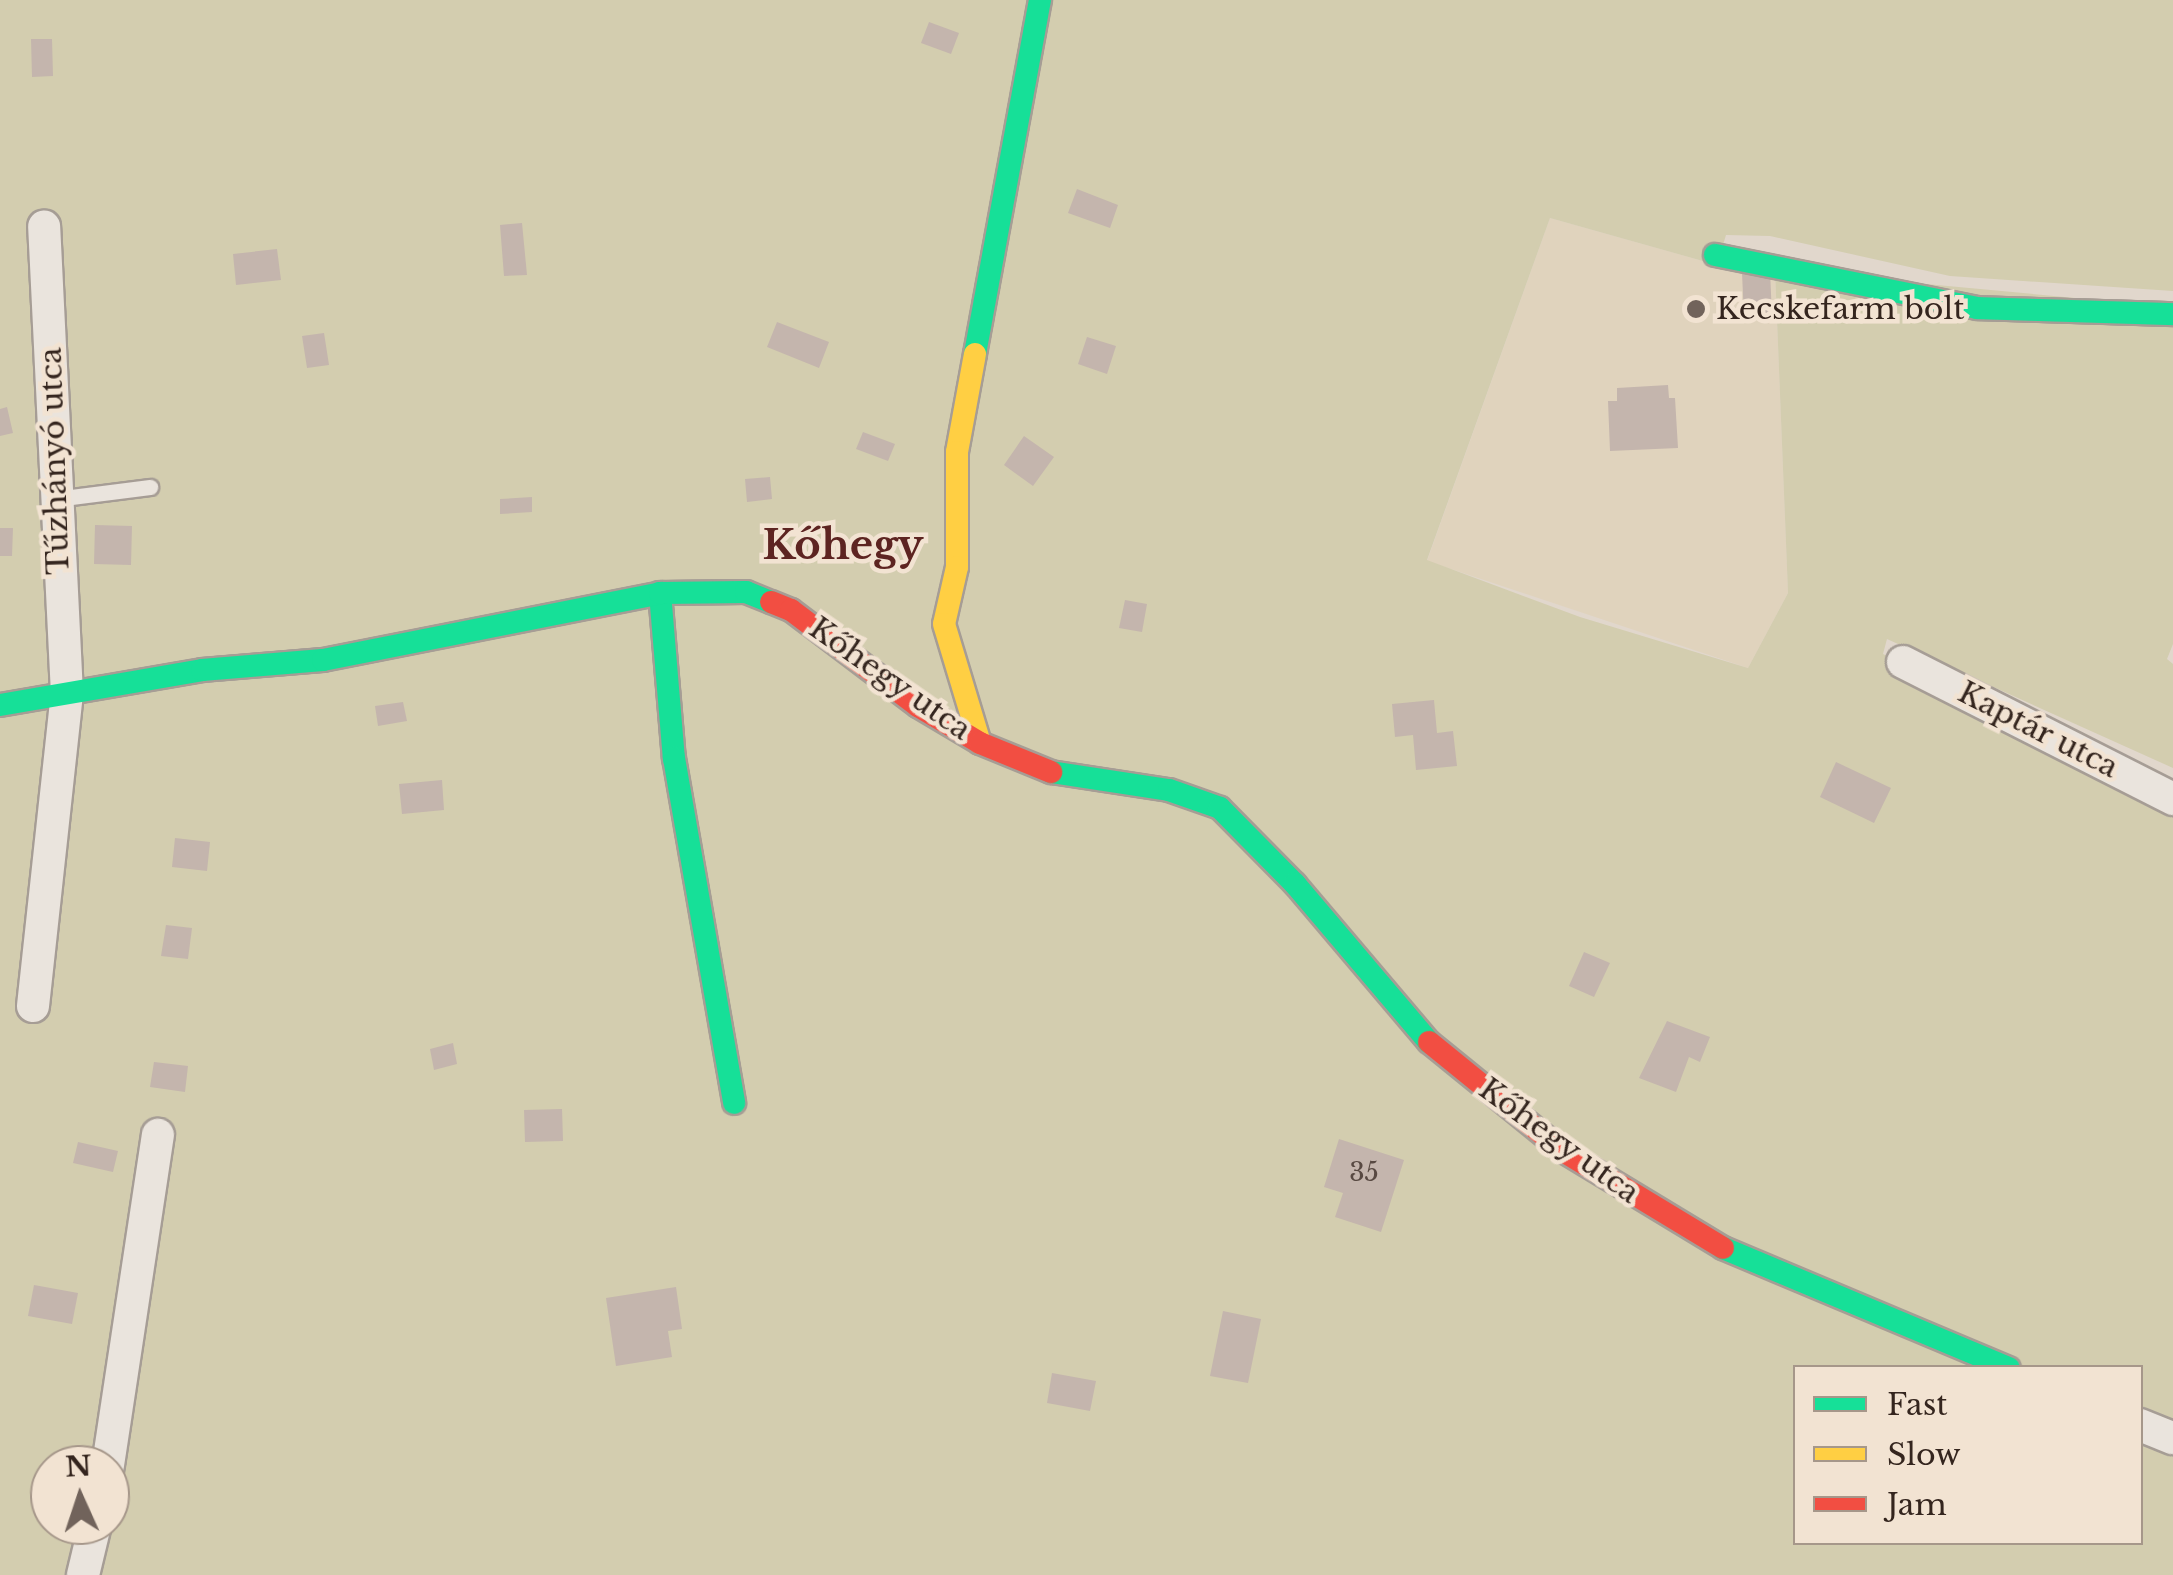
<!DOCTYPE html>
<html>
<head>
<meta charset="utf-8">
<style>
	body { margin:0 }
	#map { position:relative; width:2173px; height:1575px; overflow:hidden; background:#e1d7cc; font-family:"Libre Baskerville",serif }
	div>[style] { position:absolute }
	.farmland>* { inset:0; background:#e0d3bd }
	.green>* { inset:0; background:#d3cdaf }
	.building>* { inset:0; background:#c4b5ad }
	.roads { filter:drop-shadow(2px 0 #a69d95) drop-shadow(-2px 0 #a69d95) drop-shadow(0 2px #a69d95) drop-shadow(0 -2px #a69d95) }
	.lane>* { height:15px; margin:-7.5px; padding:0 7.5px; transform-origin:7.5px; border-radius:7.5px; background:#eae4dd }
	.street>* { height:32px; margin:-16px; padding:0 16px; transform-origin:16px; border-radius:16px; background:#eae4dd }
	.fast>* { height:22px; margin:-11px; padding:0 11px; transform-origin:11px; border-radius:11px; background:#16e098 }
	.slow>* { height:22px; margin:-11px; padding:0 11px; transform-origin:11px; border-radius:11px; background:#ffcf43 }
	.jam>* { height:22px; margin:-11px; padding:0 11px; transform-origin:11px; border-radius:11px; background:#f24e42 }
	.dots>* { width:28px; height:28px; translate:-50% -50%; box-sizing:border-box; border:5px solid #f2e3d2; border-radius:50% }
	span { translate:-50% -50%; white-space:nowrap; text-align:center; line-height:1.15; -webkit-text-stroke:9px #f2e3d2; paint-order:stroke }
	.number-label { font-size:25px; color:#584942 }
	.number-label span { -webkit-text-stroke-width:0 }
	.poi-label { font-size:30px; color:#34251e }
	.left { translate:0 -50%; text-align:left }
	.street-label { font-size:30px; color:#34251e }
	.district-label { font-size:40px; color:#5d2421; font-weight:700 }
	.legend { position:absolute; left:1793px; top:1365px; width:350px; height:180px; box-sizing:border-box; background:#f2e3d2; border:2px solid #a6978a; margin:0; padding:12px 18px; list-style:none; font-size:30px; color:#34251e }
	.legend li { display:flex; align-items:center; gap:20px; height:50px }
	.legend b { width:50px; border:2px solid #a6978a }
	.north { position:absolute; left:30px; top:1445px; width:100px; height:100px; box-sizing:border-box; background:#f2e3d2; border:2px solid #a6978a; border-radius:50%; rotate:357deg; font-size:28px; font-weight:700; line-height:40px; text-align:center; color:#34251e }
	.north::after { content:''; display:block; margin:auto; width:35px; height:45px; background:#71635b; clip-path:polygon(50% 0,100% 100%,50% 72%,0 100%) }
</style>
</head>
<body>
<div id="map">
	<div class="farmland">
		<i style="clip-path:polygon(1550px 218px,1717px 265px,1775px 270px,1788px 593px,1748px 668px,1427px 561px)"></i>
	</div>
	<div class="green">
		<i style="clip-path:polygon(evenodd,0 0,2173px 0,2173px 291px,1950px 276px,1770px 236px,1726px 235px,1717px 265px,1550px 218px,1427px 560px,1580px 617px,1748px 668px,1788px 593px,1775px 270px,2173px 307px,2173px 644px,2167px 659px,2173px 664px,2173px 768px,1887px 639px,1883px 654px,2173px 789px,2173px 1575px,0 1575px,0 0,1796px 1368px,2140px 1368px,2140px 1542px,1796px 1542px,1796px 1368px,0 0,50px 1465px,110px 1465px,110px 1525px,50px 1525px,50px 1465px)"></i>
	</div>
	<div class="building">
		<i style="clip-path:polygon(929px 22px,959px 33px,951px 54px,921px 43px)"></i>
		<i style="clip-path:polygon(31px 39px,52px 39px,53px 76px,32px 77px)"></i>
		<i style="clip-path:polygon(1077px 189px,1118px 205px,1110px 228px,1068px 213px)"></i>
		<i style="clip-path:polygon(522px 223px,527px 275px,504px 276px,500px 225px)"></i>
		<i style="clip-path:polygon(277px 249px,281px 280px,236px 285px,233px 254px)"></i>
		<i style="clip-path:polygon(1770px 271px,1772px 316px,1744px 317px,1742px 273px)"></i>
		<i style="clip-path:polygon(777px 322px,829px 342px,819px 368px,767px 347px)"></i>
		<i style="clip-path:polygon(324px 333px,329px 365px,307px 368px,302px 336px)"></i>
		<i style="clip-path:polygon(1087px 337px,1116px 346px,1107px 374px,1078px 364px)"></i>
		<i style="clip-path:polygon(1668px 385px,1669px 398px,1675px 398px,1678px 448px,1610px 451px,1608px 401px,1617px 401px,1617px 388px)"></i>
		<i style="clip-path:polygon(7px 407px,13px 433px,0 436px,0 409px)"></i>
		<i style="clip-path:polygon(863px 432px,895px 444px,888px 461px,856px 449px)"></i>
		<i style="clip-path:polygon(1024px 436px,1054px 457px,1033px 486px,1004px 465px)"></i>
		<i style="clip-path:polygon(770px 477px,772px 499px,747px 502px,745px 479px)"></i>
		<i style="clip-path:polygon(532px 497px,532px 512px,500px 514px,500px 499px)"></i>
		<i style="clip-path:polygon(95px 525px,132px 526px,131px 565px,94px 564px)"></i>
		<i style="clip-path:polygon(0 528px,13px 528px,12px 556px,0 556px)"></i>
		<i style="clip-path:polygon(1125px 600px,1147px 604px,1142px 632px,1119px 628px)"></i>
		<i style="clip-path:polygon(1434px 700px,1437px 733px,1453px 731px,1457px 766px,1416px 770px,1413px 735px,1395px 737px,1392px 704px)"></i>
		<i style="clip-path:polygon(403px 702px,407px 721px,378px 726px,375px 706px)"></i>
		<i style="clip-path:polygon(1836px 762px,1891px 788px,1874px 823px,1820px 797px)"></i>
		<i style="clip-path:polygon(442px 780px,444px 810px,402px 814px,399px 784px)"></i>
		<i style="clip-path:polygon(175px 838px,210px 842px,207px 871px,172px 867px)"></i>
		<i style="clip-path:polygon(166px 925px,192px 928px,188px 959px,161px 956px)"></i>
		<i style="clip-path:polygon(1584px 952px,1610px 963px,1594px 997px,1569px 986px)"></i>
		<i style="clip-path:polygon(1667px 1021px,1710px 1037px,1700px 1062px,1689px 1057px,1676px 1092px,1639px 1078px)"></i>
		<i style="clip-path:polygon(453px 1043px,457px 1064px,434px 1070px,430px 1049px)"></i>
		<i style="clip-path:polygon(154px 1062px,188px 1066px,185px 1092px,150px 1087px)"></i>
		<i style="clip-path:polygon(562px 1109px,563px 1141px,525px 1142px,524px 1110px)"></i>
		<i style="clip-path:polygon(1339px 1139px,1404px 1160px,1381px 1232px,1335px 1217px,1343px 1193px,1324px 1187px)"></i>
		<i style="clip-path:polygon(78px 1142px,118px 1151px,113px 1172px,73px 1163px)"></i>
		<i style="clip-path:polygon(34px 1285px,78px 1293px,72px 1324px,28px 1316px)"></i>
		<i style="clip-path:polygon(676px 1287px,682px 1329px,668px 1331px,672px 1357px,616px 1366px,606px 1298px)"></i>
		<i style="clip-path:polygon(1223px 1311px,1261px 1319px,1248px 1383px,1210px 1376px)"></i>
		<i style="clip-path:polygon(1052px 1373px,1096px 1381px,1090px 1411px,1047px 1403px)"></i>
	</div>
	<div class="roads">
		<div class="lane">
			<i style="left:55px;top:499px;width:96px;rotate:-7.2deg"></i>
		</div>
		<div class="street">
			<i style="left:1903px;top:662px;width:303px;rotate:26.9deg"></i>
			<i style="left:33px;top:1006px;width:314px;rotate:-83.8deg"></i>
			<i style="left:67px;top:694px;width:468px;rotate:-92.8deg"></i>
			<i style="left:2140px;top:1425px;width:35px;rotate:22deg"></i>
			<i style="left:108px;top:1465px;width:334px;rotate:-81.4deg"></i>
			<i style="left:83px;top:1575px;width:51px;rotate:-76.5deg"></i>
		</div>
		<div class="fast">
			<i style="left:1715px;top:255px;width:267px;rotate:11.4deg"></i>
			<i style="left:1977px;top:308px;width:196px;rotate:1.8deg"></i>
			<i style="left:975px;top:354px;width:360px;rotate:-79.6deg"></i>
			<i style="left:660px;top:593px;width:166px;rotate:85.2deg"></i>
			<i style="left:674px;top:758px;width:350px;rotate:80.1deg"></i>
			<i style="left:0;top:705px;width:205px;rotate:-9.8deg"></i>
			<i style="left:202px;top:670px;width:121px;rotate:-4.7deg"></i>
			<i style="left:323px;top:660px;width:344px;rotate:-11.2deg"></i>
			<i style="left:660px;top:593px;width:86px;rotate:-0.7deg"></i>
			<i style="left:746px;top:592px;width:27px;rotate:22deg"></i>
			<i style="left:1051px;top:772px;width:119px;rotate:8.7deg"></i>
			<i style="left:1169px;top:790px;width:54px;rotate:19.4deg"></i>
			<i style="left:1220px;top:808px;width:107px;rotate:45.4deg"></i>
			<i style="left:1295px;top:884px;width:207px;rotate:49.7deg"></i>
			<i style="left:1723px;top:1248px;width:310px;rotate:22.8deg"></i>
		</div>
		<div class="slow">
			<i style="left:975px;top:354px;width:100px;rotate:100.4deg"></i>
			<i style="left:957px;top:452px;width:115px;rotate:90deg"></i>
			<i style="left:957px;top:567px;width:58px;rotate:102.8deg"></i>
			<i style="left:944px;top:624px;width:124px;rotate:73.2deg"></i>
		</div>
		<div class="jam">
			<i style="left:771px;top:602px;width:22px;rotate:22deg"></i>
			<i style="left:791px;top:610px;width:159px;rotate:37.1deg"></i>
			<i style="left:918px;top:706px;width:72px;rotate:30.8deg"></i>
			<i style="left:980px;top:743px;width:77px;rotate:22.2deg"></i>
			<i style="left:1429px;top:1042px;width:173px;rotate:39.1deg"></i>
			<i style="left:1563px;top:1151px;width:187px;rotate:31.2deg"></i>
		</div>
	</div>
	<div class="dots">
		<i style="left:1696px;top:309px;background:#71635b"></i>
	</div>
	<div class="number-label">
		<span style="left:1364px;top:1173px">35</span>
	</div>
	<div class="poi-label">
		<span class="left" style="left:1716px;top:309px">Kecskefarm bolt</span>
	</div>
	<div class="street-label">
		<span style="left:55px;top:461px;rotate:-92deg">Tűzhányó utca</span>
		<span style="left:890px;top:679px;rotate:35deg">Kőhegy utca</span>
		<span style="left:2038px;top:730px;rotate:27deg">Kaptár utca</span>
		<span style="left:1559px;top:1141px;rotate:36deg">Kőhegy utca</span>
	</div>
	<div class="district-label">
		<span style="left:843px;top:545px">Kőhegy</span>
	</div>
	<ul class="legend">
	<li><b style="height:12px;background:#16e098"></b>Fast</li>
	<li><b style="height:12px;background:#ffcf43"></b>Slow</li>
	<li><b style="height:12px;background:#f24e42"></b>Jam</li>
	</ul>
	<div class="north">N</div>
</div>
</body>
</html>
